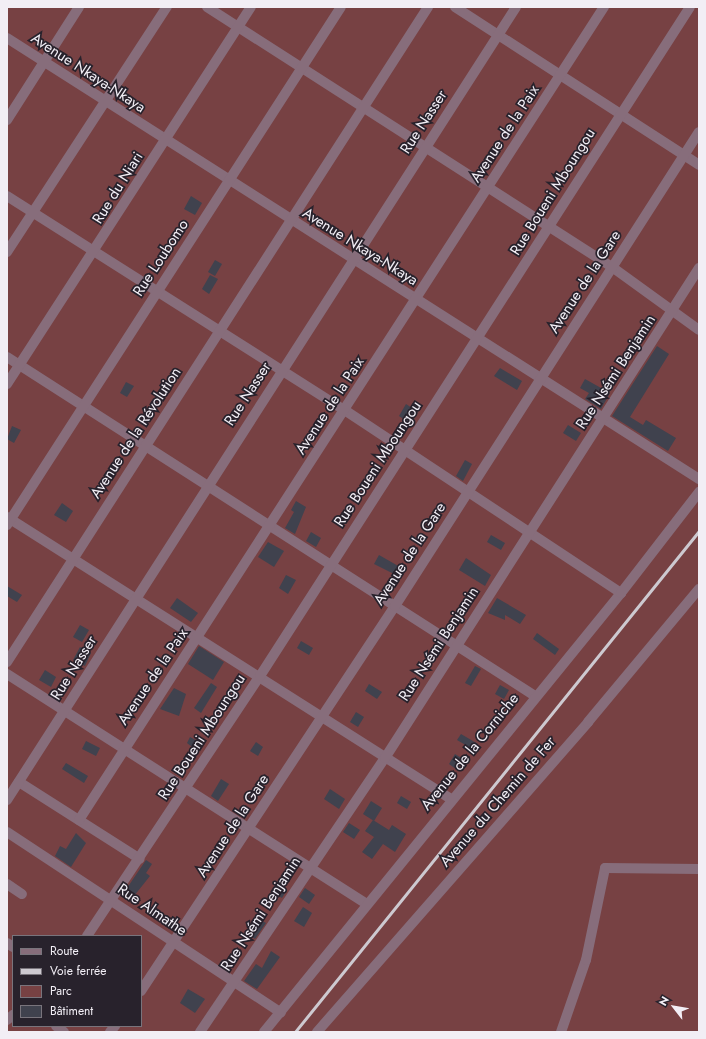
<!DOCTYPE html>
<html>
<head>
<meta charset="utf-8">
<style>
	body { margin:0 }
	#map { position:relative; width:706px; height:1039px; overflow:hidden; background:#322b36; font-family:Jost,sans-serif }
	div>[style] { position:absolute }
	.green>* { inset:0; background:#774143 }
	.building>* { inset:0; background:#40424e }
	.minor>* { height:10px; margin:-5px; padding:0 5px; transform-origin:5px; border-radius:5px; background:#876d7b }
	.rail>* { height:2.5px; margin:-1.25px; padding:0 1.25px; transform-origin:1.25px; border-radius:1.25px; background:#cdc9d0 }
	span { translate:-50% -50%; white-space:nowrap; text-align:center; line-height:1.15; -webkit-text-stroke:3.5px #28222c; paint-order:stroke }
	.street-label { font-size:15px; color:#f2eef5 }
	.frame { position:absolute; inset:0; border:8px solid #f2eef5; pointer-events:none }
	.legend { position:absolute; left:12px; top:935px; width:130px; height:92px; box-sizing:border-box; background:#28222c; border:1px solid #79747c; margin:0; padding:5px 7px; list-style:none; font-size:12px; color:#f2eef5 }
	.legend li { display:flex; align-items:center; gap:8px; height:20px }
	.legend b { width:20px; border:1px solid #79747c }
	.north { position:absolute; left:654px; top:987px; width:40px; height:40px; -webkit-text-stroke:3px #28222c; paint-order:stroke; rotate:301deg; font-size:11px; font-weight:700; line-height:16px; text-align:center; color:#f2eef5 }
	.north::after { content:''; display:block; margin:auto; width:14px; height:18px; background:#f2eef5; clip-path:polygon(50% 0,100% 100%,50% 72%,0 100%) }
</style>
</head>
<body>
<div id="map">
	<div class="green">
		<i style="clip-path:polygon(evenodd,7px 7px,699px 7px,699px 1032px,7px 1032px,7px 7px,13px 936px,141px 936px,141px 1026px,13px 1026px,13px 936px)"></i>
	</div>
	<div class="building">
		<i style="clip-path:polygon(191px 196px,202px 203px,195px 215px,184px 209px)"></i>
		<i style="clip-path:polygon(215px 260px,222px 264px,215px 276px,208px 272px)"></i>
		<i style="clip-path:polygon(210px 275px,218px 279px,209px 294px,202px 289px)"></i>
		<i style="clip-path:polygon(657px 346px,669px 354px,630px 417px,643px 425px,646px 420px,676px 438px,668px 451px,612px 416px)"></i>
		<i style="clip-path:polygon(500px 368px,522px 381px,517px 390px,494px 376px)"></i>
		<i style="clip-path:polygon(585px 379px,610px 393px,601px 409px,585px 399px,589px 393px,580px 388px)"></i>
		<i style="clip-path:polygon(126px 382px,134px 386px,127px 397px,120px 393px)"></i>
		<i style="clip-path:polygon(406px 404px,418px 412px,411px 424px,399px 416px)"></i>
		<i style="clip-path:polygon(568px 425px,581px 433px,576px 441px,563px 433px)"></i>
		<i style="clip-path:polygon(12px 426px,21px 430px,14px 443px,7px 439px)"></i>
		<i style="clip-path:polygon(465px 460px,472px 464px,463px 481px,456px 476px)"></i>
		<i style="clip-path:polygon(296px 501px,306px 507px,295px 534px,285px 528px,294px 512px,291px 510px)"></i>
		<i style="clip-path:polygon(62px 503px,73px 511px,66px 522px,54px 515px)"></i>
		<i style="clip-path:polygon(311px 532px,321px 538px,316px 547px,306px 541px)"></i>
		<i style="clip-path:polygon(491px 535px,505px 543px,501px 550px,487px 542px)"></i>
		<i style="clip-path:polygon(268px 542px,284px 551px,274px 567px,258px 557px)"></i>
		<i style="clip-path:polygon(379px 555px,400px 567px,396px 575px,374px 564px)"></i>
		<i style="clip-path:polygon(466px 558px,491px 575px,485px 586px,459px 570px)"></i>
		<i style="clip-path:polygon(286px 575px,296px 580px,288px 594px,279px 588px)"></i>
		<i style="clip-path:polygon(7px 586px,22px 595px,17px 602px,7px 596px)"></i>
		<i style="clip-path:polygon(177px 598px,198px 613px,191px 622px,170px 608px)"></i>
		<i style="clip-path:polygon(497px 598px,526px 615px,520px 624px,505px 615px,505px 620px,488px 613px)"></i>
		<i style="clip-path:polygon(80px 625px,89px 630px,82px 642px,73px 637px)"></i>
		<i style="clip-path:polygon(537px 633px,559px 649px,555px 655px,533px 639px)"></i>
		<i style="clip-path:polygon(301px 641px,313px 648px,309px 655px,297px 648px)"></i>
		<i style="clip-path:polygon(199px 646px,224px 662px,213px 680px,188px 664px)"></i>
		<i style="clip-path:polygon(80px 647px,91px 653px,85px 666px,73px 660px)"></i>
		<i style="clip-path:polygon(475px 666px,481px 669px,471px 686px,465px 683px)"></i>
		<i style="clip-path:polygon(45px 670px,56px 677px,51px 687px,39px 680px)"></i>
		<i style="clip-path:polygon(211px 683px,217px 687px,201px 713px,194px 708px)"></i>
		<i style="clip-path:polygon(369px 684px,382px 692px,377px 699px,365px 691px)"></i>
		<i style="clip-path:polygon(500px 685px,509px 690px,504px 699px,495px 694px)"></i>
		<i style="clip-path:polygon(174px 688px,186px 694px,179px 716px,160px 709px)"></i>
		<i style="clip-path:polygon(356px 712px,364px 717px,358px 727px,350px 722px)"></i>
		<i style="clip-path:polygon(461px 734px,478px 744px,474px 750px,457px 740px)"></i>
		<i style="clip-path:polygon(190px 737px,203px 744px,198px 752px,187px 743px)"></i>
		<i style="clip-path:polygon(86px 741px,100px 748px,96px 756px,82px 749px)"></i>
		<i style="clip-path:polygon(256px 742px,263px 747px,258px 756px,250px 751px)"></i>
		<i style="clip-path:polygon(455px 754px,463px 759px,456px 769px,449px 764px)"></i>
		<i style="clip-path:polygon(66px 763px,88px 776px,84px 783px,62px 769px)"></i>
		<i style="clip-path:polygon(221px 779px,229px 784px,218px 801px,211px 796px)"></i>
		<i style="clip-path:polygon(330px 789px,345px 799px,339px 809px,324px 799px)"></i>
		<i style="clip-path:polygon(401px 796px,411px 802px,407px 809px,397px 803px)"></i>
		<i style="clip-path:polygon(371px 801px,382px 808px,374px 821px,363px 814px)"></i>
		<i style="clip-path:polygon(373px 820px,389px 830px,392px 825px,406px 834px,395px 852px,383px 844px,372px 859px,362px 852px,374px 837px,365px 831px)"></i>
		<i style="clip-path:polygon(349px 823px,360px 830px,354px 839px,343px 832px)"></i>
		<i style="clip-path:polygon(76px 833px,86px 843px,71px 867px,55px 856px,60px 846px,66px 849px)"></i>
		<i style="clip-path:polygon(146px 860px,152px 864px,146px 873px,150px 876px,134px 896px,125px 891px)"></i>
		<i style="clip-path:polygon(276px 883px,287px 890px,282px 898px,271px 892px)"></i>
		<i style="clip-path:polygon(305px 888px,315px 895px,309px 904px,299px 897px)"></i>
		<i style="clip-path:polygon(303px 907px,312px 913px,304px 927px,294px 921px)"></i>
		<i style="clip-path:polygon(259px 919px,266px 923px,255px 939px,249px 935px)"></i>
		<i style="clip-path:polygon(271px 951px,280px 957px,257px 989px,244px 981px,256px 964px,262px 968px)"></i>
		<i style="clip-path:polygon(188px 989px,205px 999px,195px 1013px,180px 1003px)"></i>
	</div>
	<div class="minor">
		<i style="left:207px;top:7px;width:481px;rotate:32.7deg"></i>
		<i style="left:612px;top:267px;width:107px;rotate:35.9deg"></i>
		<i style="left:455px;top:7px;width:291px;rotate:32.9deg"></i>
		<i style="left:7px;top:38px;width:821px;rotate:32.51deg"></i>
		<i style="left:7px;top:120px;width:134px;rotate:-57.5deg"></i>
		<i style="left:7px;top:196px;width:401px;rotate:32.4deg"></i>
		<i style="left:346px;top:411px;width:330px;rotate:33.5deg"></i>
		<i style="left:7px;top:252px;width:293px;rotate:-56.9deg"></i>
		<i style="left:7px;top:357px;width:627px;rotate:32.7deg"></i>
		<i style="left:7px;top:384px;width:449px;rotate:-57.1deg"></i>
		<i style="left:7px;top:517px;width:526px;rotate:32.42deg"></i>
		<i style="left:7px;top:525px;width:616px;rotate:-57.19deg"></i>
		<i style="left:7px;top:662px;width:779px;rotate:-57.27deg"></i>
		<i style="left:7px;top:674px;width:427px;rotate:32.6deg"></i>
		<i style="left:19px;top:782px;width:143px;rotate:32.5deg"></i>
		<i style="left:7px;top:800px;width:942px;rotate:-57.3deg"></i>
		<i style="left:79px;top:820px;width:968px;rotate:-57.15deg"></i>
		<i style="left:7px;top:832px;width:328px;rotate:33.4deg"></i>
		<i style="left:7px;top:884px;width:18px;rotate:34deg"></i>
		<i style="left:87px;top:936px;width:312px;rotate:-56.4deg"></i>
		<i style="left:260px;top:676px;width:795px;rotate:-57.27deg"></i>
		<i style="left:7px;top:943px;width:7px;rotate:34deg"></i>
		<i style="left:141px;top:991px;width:461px;rotate:-56.6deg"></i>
		<i style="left:395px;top:606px;width:563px;rotate:-57.33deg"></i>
		<i style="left:7px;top:1020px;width:8px;rotate:-40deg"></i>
		<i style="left:56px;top:1026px;width:10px;rotate:37deg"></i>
		<i style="left:110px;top:1032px;width:8px;rotate:-50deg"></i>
		<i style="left:200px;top:1032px;width:331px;rotate:-56deg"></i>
		<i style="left:385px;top:758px;width:582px;rotate:-57.35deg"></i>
		<i style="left:264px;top:1032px;width:566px;rotate:-50.88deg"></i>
		<i style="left:621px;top:593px;width:128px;rotate:-52.3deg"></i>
		<i style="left:317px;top:1032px;width:412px;rotate:-48.8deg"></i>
		<i style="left:588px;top:722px;width:173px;rotate:-50.2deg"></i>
		<i style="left:561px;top:1032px;width:76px;rotate:-70.9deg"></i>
		<i style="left:586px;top:960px;width:94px;rotate:-78.3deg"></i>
		<i style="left:605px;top:868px;width:94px;rotate:0.6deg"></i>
	</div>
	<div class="rail">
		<i style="left:295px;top:1032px;width:644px;rotate:-51.12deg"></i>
	</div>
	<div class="street-label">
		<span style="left:88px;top:73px;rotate:33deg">Avenue Nkaya-Nkaya</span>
		<span style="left:424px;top:122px;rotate:-57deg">Rue Nasser</span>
		<span style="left:505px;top:134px;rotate:-57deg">Avenue de la Paix</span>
		<span style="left:118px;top:188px;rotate:-58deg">Rue du Niari</span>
		<span style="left:553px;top:192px;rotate:-58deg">Rue Boueni Mboungou</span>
		<span style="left:360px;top:247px;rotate:32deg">Avenue Nkaya-Nkaya</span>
		<span style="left:161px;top:258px;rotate:-57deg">Rue Loubomo</span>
		<span style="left:585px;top:282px;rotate:-57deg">Avenue de la Gare</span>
		<span style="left:616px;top:372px;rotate:-57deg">Rue Nsémi Benjamin</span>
		<span style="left:248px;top:394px;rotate:-57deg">Rue Nasser</span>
		<span style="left:330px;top:406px;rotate:-57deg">Avenue de la Paix</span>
		<span style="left:136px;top:433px;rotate:-57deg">Avenue de la Révolution</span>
		<span style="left:378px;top:464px;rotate:-57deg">Rue Boueni Mboungou</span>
		<span style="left:410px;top:554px;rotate:-57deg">Avenue de la Gare</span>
		<span style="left:439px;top:644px;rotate:-57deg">Rue Nsémi Benjamin</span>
		<span style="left:74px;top:668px;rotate:-58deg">Rue Nasser</span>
		<span style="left:153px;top:677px;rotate:-56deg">Avenue de la Paix</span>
		<span style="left:202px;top:737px;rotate:-57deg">Rue Boueni Mboungou</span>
		<span style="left:470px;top:752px;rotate:-51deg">Avenue de la Corniche</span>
		<span style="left:498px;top:802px;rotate:-49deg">Avenue du Chemin de Fer</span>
		<span style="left:233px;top:826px;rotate:-57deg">Avenue de la Gare</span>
		<span style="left:152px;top:910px;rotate:34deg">Rue Almathe</span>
		<span style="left:261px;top:914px;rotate:-57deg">Rue Nsémi Benjamin</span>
	</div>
	<div class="frame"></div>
	<ul class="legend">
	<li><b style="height:5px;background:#876d7b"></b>Route</li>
	<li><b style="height:5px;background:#cdc9d0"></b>Voie ferrée</li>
	<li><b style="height:11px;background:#774143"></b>Parc</li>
	<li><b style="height:11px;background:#40424e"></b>Bâtiment</li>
	</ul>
	<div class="north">N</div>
</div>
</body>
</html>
